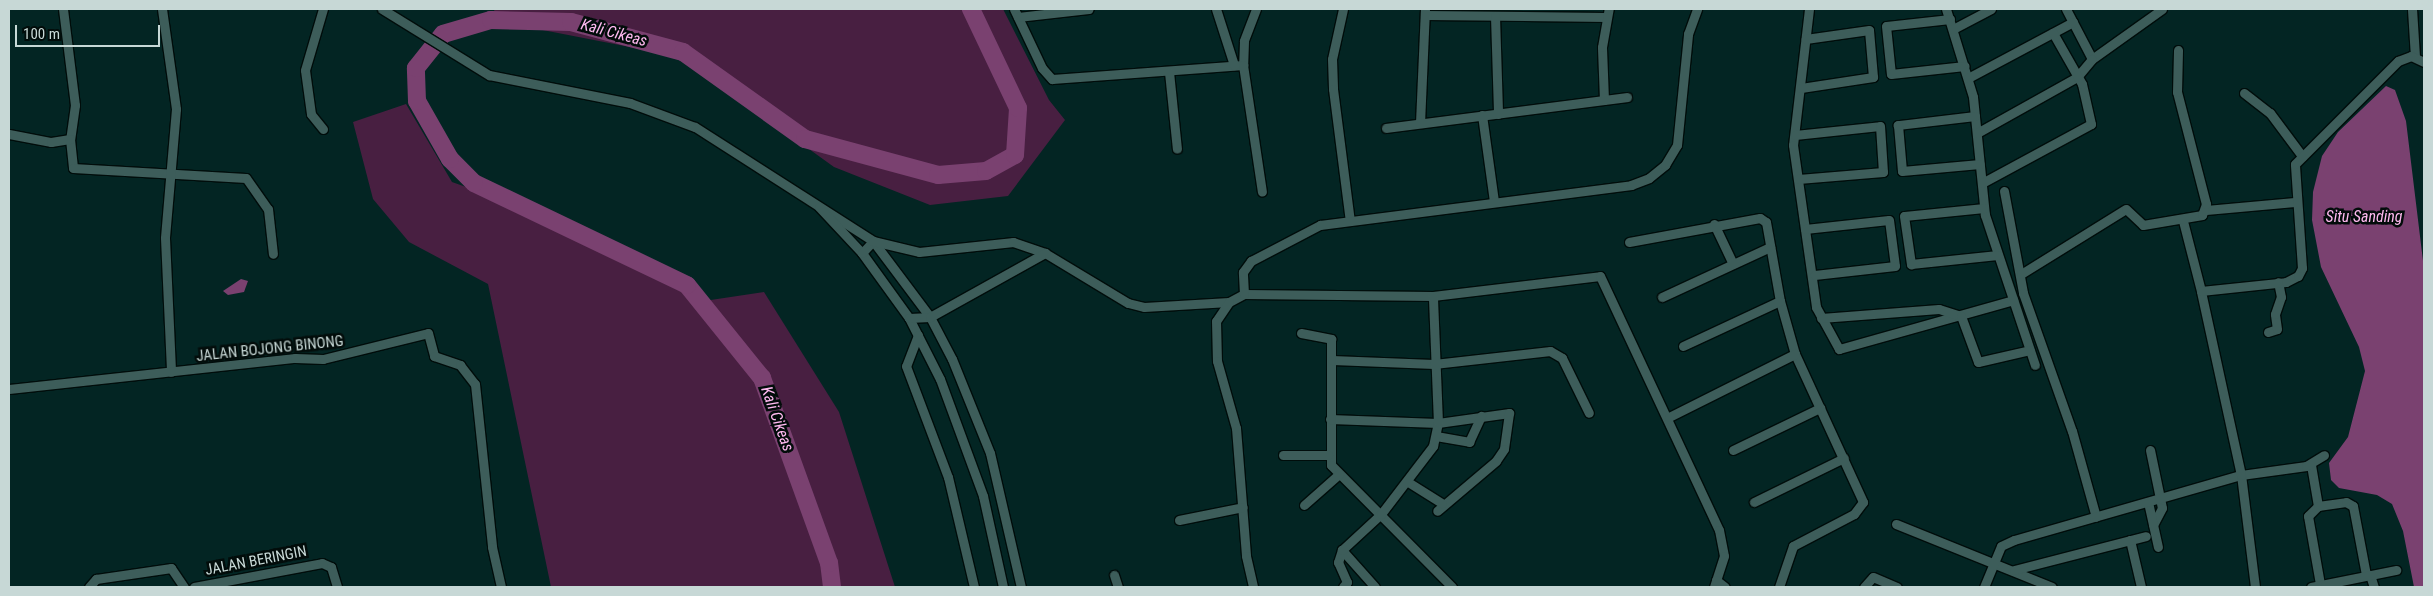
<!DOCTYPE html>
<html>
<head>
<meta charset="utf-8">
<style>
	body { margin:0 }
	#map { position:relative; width:2433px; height:596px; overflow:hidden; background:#032523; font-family:"Roboto Condensed",sans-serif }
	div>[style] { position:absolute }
	.green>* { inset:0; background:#481f41 }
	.water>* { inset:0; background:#7a4170 }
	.river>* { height:18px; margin:-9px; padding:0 9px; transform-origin:9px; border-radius:9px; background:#7a4170 }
	.roads { filter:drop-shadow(1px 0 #000d0b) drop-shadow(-1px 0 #000d0b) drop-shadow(0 1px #000d0b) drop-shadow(0 -1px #000d0b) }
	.street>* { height:9px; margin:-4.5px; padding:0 4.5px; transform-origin:4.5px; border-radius:4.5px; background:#3d5d5a }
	span { translate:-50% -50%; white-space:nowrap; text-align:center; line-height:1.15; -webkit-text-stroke:5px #020c0a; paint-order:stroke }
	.street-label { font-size:15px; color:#c7d8d6 }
	.water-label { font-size:16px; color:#feb9ef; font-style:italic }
	.frame { position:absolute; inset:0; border:10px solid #c7d8d6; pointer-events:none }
	.scale { position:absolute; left:15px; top:25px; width:145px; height:22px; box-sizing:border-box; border:2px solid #c7d8d6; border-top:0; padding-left:6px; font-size:15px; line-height:18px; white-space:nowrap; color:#c7d8d6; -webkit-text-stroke:4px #020c0a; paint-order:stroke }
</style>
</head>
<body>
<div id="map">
	<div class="green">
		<i style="clip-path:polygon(494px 9px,1003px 9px,1049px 100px,1065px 120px,1008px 196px,930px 205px,834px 167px,681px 57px,496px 21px)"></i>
		<i style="clip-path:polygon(406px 104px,452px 182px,603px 236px,704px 301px,764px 292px,839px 412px,895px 587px,551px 587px,488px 284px,409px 242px,373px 199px,353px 122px)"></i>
	</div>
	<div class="water">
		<i style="clip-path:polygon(2386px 86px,2395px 90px,2406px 121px,2424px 269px,2424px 587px,2414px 587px,2403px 531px,2392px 504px,2377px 495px,2339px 488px,2331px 480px,2329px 463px,2348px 437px,2365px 371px,2359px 347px,2321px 267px,2312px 220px,2313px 192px,2322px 156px,2338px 132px)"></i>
		<i style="clip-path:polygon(241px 279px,248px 281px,244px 292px,228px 295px,223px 291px)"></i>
	</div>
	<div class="river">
		<i style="left:832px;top:587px;width:24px;rotate:-97deg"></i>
		<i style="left:829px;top:563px;width:197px;rotate:-109.9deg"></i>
		<i style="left:762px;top:378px;width:119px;rotate:-128.9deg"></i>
		<i style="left:687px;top:285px;width:236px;rotate:-154.4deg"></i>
		<i style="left:474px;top:183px;width:34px;rotate:-135deg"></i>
		<i style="left:450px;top:159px;width:67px;rotate:-119.6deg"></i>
		<i style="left:417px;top:101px;width:33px;rotate:-92deg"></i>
		<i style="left:416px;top:68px;width:43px;rotate:-51.5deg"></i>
		<i style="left:443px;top:34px;width:50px;rotate:-16.3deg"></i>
		<i style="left:491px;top:20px;width:80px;rotate:1.4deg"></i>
		<i style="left:571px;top:22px;width:116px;rotate:15deg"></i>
		<i style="left:683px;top:52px;width:150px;rotate:35.5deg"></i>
		<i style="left:805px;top:139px;width:138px;rotate:15.1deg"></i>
		<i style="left:938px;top:175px;width:48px;rotate:-4.8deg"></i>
		<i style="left:986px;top:171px;width:33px;rotate:-29deg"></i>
		<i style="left:1015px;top:155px;width:47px;rotate:-86.3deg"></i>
		<i style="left:1018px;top:108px;width:110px;rotate:-115.4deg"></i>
	</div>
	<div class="roads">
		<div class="street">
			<i style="left:63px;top:9px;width:97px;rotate:82.9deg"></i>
			<i style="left:75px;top:105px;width:34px;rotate:98deg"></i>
			<i style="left:70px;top:139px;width:29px;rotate:84deg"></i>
			<i style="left:73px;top:168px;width:173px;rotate:3.3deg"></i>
			<i style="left:246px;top:178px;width:38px;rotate:55deg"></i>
			<i style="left:268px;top:209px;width:45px;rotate:83.7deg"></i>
			<i style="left:162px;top:9px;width:101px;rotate:82deg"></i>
			<i style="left:176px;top:109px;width:129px;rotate:94.9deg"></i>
			<i style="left:165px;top:238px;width:134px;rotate:87.4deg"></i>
			<i style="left:382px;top:9px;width:126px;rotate:31.7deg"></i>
			<i style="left:489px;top:75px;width:144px;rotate:11.2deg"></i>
			<i style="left:630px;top:103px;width:69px;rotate:20.3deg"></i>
			<i style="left:695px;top:127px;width:211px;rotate:32.6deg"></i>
			<i style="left:873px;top:241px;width:95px;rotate:53.1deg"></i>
			<i style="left:930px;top:317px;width:47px;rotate:62.4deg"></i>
			<i style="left:952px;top:359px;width:101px;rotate:68deg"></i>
			<i style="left:990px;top:453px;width:138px;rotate:77deg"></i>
			<i style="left:1014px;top:9px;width:65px;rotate:64.6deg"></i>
			<i style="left:1042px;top:68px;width:15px;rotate:48deg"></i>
			<i style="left:1052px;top:79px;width:192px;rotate:-4.2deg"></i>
			<i style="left:1216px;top:9px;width:59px;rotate:72.2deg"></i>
			<i style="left:1256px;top:9px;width:34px;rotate:111deg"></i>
			<i style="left:1244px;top:41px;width:24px;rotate:92deg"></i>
			<i style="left:1243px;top:65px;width:128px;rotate:81.5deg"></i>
			<i style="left:1343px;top:9px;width:51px;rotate:102.4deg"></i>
			<i style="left:1332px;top:59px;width:30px;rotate:88deg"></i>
			<i style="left:1333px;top:89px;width:133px;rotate:82.7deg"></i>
			<i style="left:1809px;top:9px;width:137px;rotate:96.7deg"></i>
			<i style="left:1793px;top:145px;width:164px;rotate:81.9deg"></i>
			<i style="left:1816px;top:307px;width:48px;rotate:61.3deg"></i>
			<i style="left:1839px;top:349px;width:181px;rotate:-15.7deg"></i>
			<i style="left:1946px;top:9px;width:92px;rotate:72.9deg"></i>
			<i style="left:1973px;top:97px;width:119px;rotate:84.2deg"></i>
			<i style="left:1985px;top:215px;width:158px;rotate:71.6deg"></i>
			<i style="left:2066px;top:9px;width:56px;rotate:62.5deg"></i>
			<i style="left:2092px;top:59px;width:86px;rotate:-35.5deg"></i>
			<i style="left:2412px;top:9px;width:48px;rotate:86.4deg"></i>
			<i style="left:1425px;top:15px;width:181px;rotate:0.6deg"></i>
			<i style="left:1495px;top:16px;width:98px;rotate:88.2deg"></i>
			<i style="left:1018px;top:17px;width:71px;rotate:-6.4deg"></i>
			<i style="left:1950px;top:19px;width:64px;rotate:173.8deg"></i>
			<i style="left:1886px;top:26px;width:48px;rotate:84.1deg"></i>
			<i style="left:1891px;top:74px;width:74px;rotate:-6.2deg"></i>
			<i style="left:1953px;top:29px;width:43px;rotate:-27.8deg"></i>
			<i style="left:1169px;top:72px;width:77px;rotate:84.1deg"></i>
			<i style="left:1968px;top:78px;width:119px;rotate:-28.1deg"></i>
			<i style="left:1801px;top:88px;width:73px;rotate:-8.7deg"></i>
			<i style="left:1873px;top:77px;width:47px;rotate:-94.9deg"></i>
			<i style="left:1869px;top:30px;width:64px;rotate:171.9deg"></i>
			<i style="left:2244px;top:93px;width:33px;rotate:38deg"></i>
			<i style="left:2270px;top:113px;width:54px;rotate:53.3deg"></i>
			<i style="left:1604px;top:100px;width:53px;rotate:-92.2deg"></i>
			<i style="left:1602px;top:47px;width:39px;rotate:-80deg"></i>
			<i style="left:1482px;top:115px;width:87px;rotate:82.1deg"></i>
			<i style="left:1975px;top:116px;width:78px;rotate:173.3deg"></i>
			<i style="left:1898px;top:125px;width:46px;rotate:85deg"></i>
			<i style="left:1902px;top:171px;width:78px;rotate:-5.1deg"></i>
			<i style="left:1420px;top:123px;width:114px;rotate:-87.5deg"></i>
			<i style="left:1386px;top:128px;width:243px;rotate:-7.3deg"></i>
			<i style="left:323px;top:129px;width:19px;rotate:-129deg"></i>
			<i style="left:311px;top:114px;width:44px;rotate:-97.8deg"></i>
			<i style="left:305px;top:70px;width:64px;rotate:-73.6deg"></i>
			<i style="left:1977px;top:133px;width:115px;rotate:-29.2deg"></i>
			<i style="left:2077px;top:77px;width:23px;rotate:-50deg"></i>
			<i style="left:9px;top:134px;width:43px;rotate:10.8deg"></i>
			<i style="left:51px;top:142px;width:19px;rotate:-9deg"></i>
			<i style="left:1795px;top:135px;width:85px;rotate:-6deg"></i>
			<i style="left:1880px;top:126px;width:46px;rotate:86.3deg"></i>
			<i style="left:1883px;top:172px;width:85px;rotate:175.3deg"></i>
			<i style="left:1982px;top:183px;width:124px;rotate:-28.4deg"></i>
			<i style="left:2091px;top:124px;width:41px;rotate:-102.7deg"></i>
			<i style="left:2082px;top:84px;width:59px;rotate:-119.6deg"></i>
			<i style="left:2004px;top:191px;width:104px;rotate:79.4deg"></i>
			<i style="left:2023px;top:293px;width:146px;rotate:70.5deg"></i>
			<i style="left:2072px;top:431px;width:89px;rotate:74.4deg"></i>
			<i style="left:819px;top:207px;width:63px;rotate:46.9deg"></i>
			<i style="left:862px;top:253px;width:80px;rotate:54.1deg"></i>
			<i style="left:909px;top:318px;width:68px;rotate:63.1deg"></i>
			<i style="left:940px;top:379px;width:125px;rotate:69.8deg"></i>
			<i style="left:983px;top:496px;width:93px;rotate:77.6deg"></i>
			<i style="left:1984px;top:208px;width:80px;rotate:174.3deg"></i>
			<i style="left:1904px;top:216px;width:49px;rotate:81.7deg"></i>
			<i style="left:1911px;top:264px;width:87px;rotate:-5.9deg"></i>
			<i style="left:2206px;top:210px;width:89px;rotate:-5.1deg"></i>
			<i style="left:2183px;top:221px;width:72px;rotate:75.6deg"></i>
			<i style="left:1714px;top:224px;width:44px;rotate:64.6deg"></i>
			<i style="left:1805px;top:229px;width:84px;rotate:-6.1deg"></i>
			<i style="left:1889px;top:220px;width:46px;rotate:82.6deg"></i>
			<i style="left:1895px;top:266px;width:81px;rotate:173.6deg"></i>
			<i style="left:1629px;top:242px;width:133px;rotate:-10.4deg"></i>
			<i style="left:1760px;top:218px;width:7px;rotate:34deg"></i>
			<i style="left:1766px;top:222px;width:80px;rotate:80deg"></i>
			<i style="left:1780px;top:301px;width:55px;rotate:74.2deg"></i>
			<i style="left:1795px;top:354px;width:163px;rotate:65.3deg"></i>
			<i style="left:1863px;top:502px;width:15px;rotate:127deg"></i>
			<i style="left:1854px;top:514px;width:69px;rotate:152.3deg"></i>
			<i style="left:1793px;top:546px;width:43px;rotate:108.9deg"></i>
			<i style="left:862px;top:253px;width:16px;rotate:-47deg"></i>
			<i style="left:873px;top:241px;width:47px;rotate:13.4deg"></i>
			<i style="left:919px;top:252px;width:95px;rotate:-6.1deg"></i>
			<i style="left:1013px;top:242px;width:34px;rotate:19deg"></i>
			<i style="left:1045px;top:253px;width:97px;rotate:31.1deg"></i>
			<i style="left:1128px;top:303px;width:16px;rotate:14deg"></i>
			<i style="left:1144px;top:307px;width:85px;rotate:-3.4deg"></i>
			<i style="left:1229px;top:302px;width:17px;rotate:-28deg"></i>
			<i style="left:1244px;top:294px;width:189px;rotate:0.6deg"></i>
			<i style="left:1433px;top:296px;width:168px;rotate:-6.8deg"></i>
			<i style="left:1600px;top:276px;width:280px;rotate:64.9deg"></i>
			<i style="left:1719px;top:530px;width:26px;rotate:79deg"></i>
			<i style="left:1724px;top:556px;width:33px;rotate:108deg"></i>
			<i style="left:2021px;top:274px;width:123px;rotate:-31.8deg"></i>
			<i style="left:2126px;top:209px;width:23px;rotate:43deg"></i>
			<i style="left:2143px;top:225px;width:60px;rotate:-9.6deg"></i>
			<i style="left:2202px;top:215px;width:12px;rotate:-70deg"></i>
			<i style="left:2206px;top:204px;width:116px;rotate:-104.5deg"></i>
			<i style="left:2177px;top:92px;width:42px;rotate:-88.6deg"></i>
			<i style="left:1244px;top:294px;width:22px;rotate:-93deg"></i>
			<i style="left:1243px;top:272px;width:14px;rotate:-54deg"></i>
			<i style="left:1251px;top:261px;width:78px;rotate:-27.6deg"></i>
			<i style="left:1320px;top:225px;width:314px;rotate:-7.3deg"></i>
			<i style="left:1631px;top:185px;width:19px;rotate:-21deg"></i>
			<i style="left:1649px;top:178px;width:21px;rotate:-39deg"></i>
			<i style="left:1665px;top:165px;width:23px;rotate:-59deg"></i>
			<i style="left:1677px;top:145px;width:112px;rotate:-84.3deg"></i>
			<i style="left:1688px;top:34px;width:27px;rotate:-70deg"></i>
			<i style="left:1662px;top:297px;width:119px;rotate:-24.8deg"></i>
			<i style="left:1229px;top:302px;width:23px;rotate:124deg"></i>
			<i style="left:1216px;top:321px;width:40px;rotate:88.6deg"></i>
			<i style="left:1217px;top:361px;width:70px;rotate:74.2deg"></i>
			<i style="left:1236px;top:428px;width:128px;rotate:85.5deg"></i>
			<i style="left:1246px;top:556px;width:32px;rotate:77deg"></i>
			<i style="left:909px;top:318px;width:21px;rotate:-3deg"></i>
			<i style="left:930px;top:317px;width:132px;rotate:-29.1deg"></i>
			<i style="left:1821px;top:318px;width:118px;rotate:-4.4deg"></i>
			<i style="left:1939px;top:309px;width:23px;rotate:18deg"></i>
			<i style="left:1961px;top:316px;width:49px;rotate:69.7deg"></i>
			<i style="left:1978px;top:362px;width:53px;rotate:-13deg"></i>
			<i style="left:2268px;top:332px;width:9px;rotate:-18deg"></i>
			<i style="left:2277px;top:329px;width:15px;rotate:-98deg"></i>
			<i style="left:2275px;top:314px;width:18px;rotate:-71deg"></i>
			<i style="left:2281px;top:297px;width:15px;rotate:-101deg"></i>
			<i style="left:1301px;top:333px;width:31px;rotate:11deg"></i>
			<i style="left:1331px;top:339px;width:126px;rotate:90deg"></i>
			<i style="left:1331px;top:465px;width:172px;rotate:45.2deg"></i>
			<i style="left:918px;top:335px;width:33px;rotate:111deg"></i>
			<i style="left:906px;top:366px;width:119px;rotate:69.3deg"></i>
			<i style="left:948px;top:477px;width:113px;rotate:76.7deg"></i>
			<i style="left:1683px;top:346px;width:107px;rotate:-24.9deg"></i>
			<i style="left:1332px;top:360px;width:102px;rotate:2.2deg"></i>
			<i style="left:1434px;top:364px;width:117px;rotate:-6.4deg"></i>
			<i style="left:1550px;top:351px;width:14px;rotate:30deg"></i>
			<i style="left:1562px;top:358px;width:61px;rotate:63.9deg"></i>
			<i style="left:9px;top:389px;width:288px;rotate:-6.2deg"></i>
			<i style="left:295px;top:358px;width:28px;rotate:2deg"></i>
			<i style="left:323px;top:359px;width:108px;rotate:-13.9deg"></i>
			<i style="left:428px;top:333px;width:24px;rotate:75deg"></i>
			<i style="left:434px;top:356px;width:28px;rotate:19deg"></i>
			<i style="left:460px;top:365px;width:24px;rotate:52deg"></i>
			<i style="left:475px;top:384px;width:164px;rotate:84deg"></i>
			<i style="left:492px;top:547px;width:41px;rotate:77.3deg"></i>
			<i style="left:1669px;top:417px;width:141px;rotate:-26.6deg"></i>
			<i style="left:1330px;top:419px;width:108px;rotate:2.1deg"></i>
			<i style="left:1438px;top:423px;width:72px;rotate:-8deg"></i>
			<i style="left:1509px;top:413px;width:36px;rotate:98deg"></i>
			<i style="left:1504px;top:449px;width:14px;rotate:124deg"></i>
			<i style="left:1496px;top:461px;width:77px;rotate:139.7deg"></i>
			<i style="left:1436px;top:436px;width:34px;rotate:10deg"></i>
			<i style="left:1469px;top:442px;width:29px;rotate:-65deg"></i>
			<i style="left:1733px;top:450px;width:97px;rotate:-25.8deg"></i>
			<i style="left:2150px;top:450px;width:59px;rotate:78.3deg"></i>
			<i style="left:2162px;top:508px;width:19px;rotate:118deg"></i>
			<i style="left:1283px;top:455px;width:45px"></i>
			<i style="left:2311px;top:465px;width:42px;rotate:80.3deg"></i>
			<i style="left:1408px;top:482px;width:40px;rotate:32deg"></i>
			<i style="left:1754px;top:502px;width:100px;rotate:-26.1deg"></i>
			<i style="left:2148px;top:502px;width:46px;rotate:77.5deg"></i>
			<i style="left:1304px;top:505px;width:47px;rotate:-41.5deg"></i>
			<i style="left:1179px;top:520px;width:65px;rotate:-11.5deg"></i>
			<i style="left:1896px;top:524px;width:168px;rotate:22deg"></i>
			<i style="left:2130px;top:540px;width:48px;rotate:76.8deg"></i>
			<i style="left:1342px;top:550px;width:13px;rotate:108deg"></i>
			<i style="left:1338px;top:562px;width:22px;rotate:66deg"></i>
			<i style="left:1347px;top:582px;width:6px;rotate:129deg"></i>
			<i style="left:2014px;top:570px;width:136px;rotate:-14.4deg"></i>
			<i style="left:1114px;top:575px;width:13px;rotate:72deg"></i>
			<i style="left:2370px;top:575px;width:13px;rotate:72deg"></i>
			<i style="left:1716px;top:580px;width:11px;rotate:38deg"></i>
			<i style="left:2320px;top:584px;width:69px;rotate:-100deg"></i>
			<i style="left:2308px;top:516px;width:14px;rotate:-45deg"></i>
			<i style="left:2318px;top:506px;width:28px;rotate:-8deg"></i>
			<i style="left:2346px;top:502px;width:8px;rotate:30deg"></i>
			<i style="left:2353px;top:506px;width:70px;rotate:79.3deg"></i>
			<i style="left:89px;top:587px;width:11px;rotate:-49deg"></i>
			<i style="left:96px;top:579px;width:76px;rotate:-8.3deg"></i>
			<i style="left:171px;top:568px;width:23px;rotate:56deg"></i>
			<i style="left:194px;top:587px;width:130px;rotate:-10.6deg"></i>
			<i style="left:322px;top:563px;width:10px;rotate:24deg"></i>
			<i style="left:331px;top:567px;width:21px;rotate:73deg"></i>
			<i style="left:1375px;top:587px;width:50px;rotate:-131.7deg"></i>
			<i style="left:1342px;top:550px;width:53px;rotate:-42.7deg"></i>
			<i style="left:1381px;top:514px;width:86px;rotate:-52.6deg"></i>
			<i style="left:1433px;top:446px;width:24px;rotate:-78deg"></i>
			<i style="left:1438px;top:423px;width:127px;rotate:-92.3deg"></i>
			<i style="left:1864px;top:587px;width:13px;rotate:-48deg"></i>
			<i style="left:1873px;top:577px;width:26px;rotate:23deg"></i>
			<i style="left:1984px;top:587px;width:44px;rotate:-67.5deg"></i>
			<i style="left:2001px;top:546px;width:14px;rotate:-25deg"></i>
			<i style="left:2014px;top:540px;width:236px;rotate:-16deg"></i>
			<i style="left:2241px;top:475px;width:66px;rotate:-7.9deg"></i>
			<i style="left:2306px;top:466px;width:21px;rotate:-31deg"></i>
			<i style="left:2255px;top:587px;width:113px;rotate:-97.1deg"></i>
			<i style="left:2241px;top:475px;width:188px;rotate:-102.3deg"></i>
			<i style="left:2201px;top:291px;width:85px;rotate:-6deg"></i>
			<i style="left:2286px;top:282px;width:13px;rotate:-27deg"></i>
			<i style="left:2298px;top:276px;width:9px;rotate:-63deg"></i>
			<i style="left:2302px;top:268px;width:104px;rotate:-93.9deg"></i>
			<i style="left:2295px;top:164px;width:146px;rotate:-45deg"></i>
			<i style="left:2398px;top:61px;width:14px;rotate:-21deg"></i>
			<i style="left:2411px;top:56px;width:14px;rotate:25deg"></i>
			<i style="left:2311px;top:587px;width:87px;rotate:-11.3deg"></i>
		</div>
	</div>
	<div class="street-label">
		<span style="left:270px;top:349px;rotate:-6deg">JALAN BOJONG BINONG</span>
		<span style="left:256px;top:561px;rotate:-11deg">JALAN BERINGIN</span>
	</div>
	<div class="water-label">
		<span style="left:614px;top:33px;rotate:15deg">Kali Cikeas</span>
		<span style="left:2364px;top:217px">Situ Sanding</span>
		<span style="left:777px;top:419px;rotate:70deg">Kali Cikeas</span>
	</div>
	<div class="frame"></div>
	<div class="scale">100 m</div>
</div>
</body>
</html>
